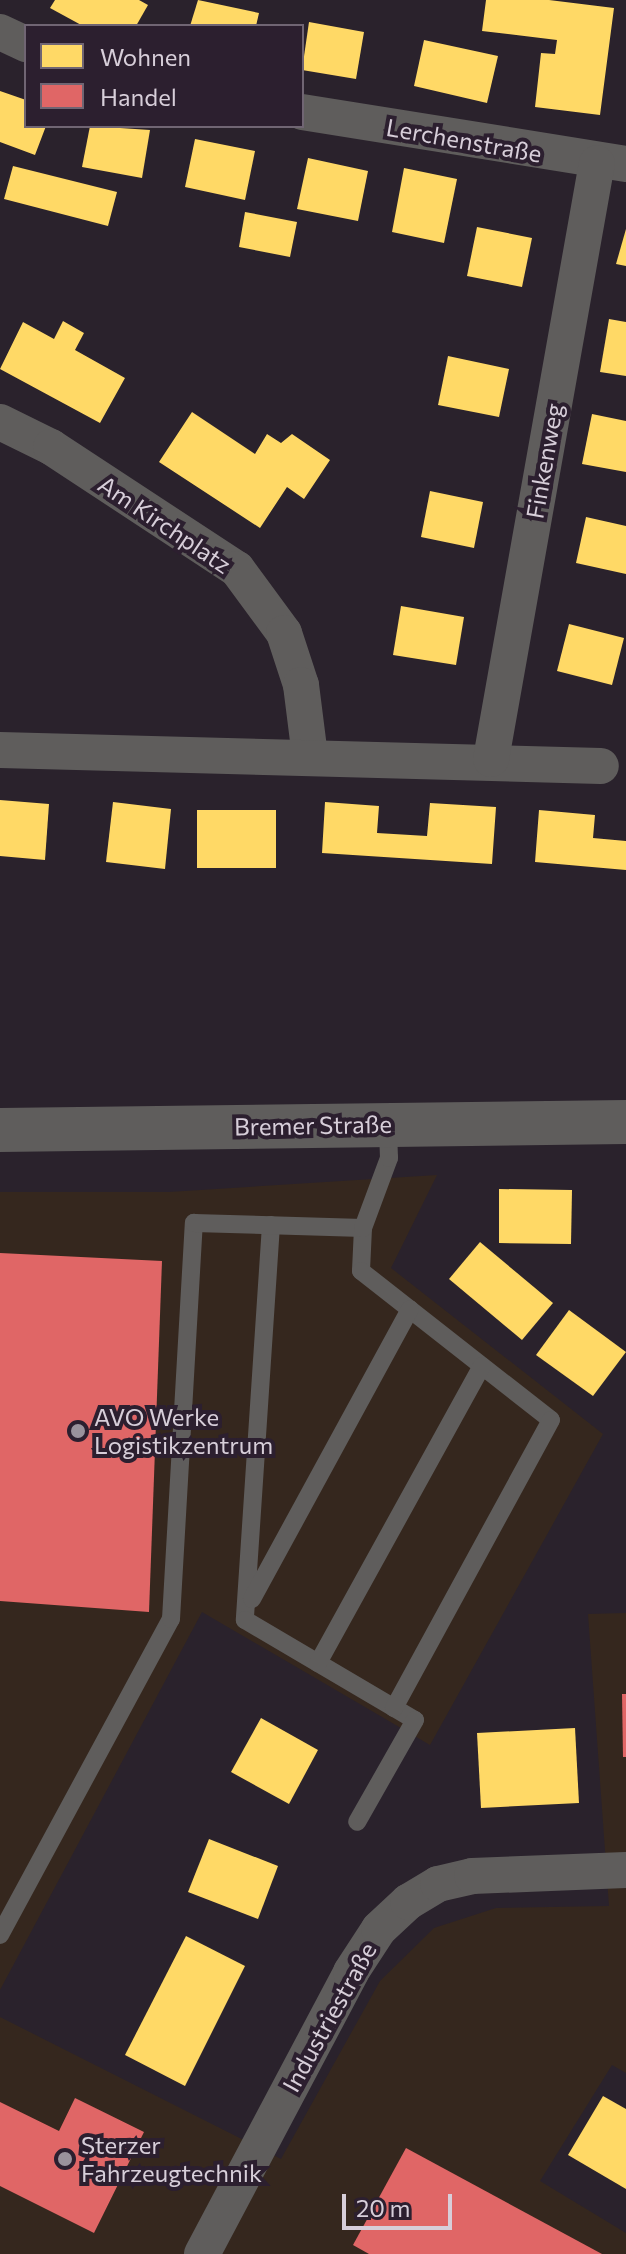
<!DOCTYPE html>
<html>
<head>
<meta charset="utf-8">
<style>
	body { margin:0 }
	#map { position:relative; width:626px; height:2254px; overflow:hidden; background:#2a222c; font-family:Commissioner,sans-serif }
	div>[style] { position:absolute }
	.commercial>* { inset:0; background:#35271e }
	.homes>* { inset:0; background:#ffd966 }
	.shops>* { inset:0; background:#e06666 }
	.service>* { height:18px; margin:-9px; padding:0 9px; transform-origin:9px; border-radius:9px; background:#5f5d5c }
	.minor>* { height:36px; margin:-18px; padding:0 18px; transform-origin:18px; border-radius:18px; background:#5f5d5c }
	.tertiary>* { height:44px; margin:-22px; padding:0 22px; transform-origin:22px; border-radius:22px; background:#5f5d5c }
	.dots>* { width:22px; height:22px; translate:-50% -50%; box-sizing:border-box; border:4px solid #2c1f2f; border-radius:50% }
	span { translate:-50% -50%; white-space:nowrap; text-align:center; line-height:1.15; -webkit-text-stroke:8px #2c1f2f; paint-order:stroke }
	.street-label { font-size:24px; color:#d7ced9 }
	.poi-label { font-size:24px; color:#d7ced9 }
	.left { translate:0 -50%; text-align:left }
	.legend { position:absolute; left:24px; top:24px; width:280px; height:104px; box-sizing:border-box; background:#2c1f2f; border:2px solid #706573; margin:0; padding:10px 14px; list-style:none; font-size:24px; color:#d7ced9 }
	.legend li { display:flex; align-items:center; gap:16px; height:40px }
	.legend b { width:40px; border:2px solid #706573 }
	.scale { position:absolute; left:342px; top:2194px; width:110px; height:36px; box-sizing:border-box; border:4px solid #d7ced9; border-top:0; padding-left:10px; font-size:24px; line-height:28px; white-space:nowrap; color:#d7ced9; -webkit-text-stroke:6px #2c1f2f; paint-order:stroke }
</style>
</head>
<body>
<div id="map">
	<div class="commercial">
		<i style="clip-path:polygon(437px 1175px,391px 1268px,603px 1434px,430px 1745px,202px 1612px,0 1990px,0 1192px,169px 1192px)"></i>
		<i style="clip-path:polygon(626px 1613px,626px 2073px,612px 2065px,540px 2181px,626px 2233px,626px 2254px,0 2254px,0 2017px,281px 2159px,380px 1981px,434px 1928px,496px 1908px,609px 1906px,588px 1614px)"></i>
	</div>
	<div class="homes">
		<i style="clip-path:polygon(55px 0,139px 0,148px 5px,136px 26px,83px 26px,50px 8px)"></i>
		<i style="clip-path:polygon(198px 0,259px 13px,256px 26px,190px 26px)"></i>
		<i style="clip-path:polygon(486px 0,549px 0,614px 8px,600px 115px,535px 107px,541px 53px,555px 54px,557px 40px,482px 31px)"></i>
		<i style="clip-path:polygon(309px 22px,364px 32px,356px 79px,302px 70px)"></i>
		<i style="clip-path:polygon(424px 40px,498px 56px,487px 103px,414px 86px)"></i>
		<i style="clip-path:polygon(0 91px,26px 100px,26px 126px,46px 126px,35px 155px,0 142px)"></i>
		<i style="clip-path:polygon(90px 126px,150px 130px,142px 178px,82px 167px)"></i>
		<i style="clip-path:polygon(195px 139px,255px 151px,245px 200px,185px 187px)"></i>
		<i style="clip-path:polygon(308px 158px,368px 171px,358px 221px,297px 209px)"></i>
		<i style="clip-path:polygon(13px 166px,117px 192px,108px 226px,4px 199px)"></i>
		<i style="clip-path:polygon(404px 168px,457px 179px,444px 243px,392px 232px)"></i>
		<i style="clip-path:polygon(245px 212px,297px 222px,290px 257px,239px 247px)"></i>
		<i style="clip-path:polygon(477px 227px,532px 238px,522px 287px,467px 276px)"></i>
		<i style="clip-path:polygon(626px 229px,626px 266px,616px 264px)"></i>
		<i style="clip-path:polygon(609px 319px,626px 322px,626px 376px,600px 372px)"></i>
		<i style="clip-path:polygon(63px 321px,84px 333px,75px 350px,125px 378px,100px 423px,0 369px,23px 322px,54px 339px)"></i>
		<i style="clip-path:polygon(448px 356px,509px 369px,499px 417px,438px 405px)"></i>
		<i style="clip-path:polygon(192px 412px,255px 454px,267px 434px,281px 443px,292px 434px,330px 460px,304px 499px,287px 487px,260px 528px,159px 462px)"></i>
		<i style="clip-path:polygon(592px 414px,626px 421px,626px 472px,582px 464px)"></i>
		<i style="clip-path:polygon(430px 491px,483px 502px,474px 548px,421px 537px)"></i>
		<i style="clip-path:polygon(586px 517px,626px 526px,626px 574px,576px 563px)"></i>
		<i style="clip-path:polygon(401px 606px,464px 617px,456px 665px,393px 655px)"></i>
		<i style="clip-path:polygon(569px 624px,624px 638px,612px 685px,557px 671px)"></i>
		<i style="clip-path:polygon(0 800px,49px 804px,45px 860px,0 856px)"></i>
		<i style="clip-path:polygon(113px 802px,171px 809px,165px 869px,106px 862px)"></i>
		<i style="clip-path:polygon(325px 802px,379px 806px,377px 833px,427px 836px,430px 803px,496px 807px,492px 864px,322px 853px)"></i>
		<i style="clip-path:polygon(197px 810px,276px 810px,276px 868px,197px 868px)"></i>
		<i style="clip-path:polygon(539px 810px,595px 815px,593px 838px,626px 841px,626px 870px,535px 862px)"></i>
		<i style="clip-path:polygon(499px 1189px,572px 1190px,571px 1244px,499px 1243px)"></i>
		<i style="clip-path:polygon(480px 1242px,553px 1303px,522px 1340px,449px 1279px)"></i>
		<i style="clip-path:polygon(569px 1310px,626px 1352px,593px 1396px,536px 1355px)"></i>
		<i style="clip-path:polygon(261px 1718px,318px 1750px,289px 1804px,231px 1772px)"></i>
		<i style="clip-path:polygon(575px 1728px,579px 1803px,481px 1808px,477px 1733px)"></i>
		<i style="clip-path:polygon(209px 1839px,278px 1866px,258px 1919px,188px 1892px)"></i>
		<i style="clip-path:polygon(186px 1936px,245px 1966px,185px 2086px,125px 2055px)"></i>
		<i style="clip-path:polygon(603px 2096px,626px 2109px,626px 2189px,568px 2155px)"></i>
	</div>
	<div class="shops">
		<i style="clip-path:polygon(0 1253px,162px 1261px,149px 1612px,0 1601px)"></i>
		<i style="clip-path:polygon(622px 1694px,626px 1694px,626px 1757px,623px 1757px)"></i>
		<i style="clip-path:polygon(75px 2098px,144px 2132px,94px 2233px,0 2186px,0 2102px,59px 2131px)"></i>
		<i style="clip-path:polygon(406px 2148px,602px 2254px,369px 2254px,353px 2245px)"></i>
	</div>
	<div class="service">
		<i style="left:271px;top:1225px;width:396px;rotate:93.8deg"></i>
		<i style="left:245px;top:1620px;width:197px;rotate:30.5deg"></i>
		<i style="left:415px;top:1720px;width:117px;rotate:119.6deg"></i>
		<i style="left:363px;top:1228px;width:43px;rotate:92.7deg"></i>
		<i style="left:361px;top:1271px;width:241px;rotate:38.1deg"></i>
		<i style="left:551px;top:1420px;width:328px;rotate:118.6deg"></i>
		<i style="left:252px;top:1599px;width:330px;rotate:-61.4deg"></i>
		<i style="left:318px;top:1663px;width:339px;rotate:-61.1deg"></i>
		<i style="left:0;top:1935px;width:359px;rotate:-61.6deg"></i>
		<i style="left:171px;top:1619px;width:397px;rotate:-86.7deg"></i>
		<i style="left:194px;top:1223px;width:169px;rotate:1.7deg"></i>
		<i style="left:363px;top:1228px;width:75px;rotate:-69.6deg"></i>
		<i style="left:389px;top:1158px;width:33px;rotate:-92deg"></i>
	</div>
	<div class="minor">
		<i style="left:0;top:32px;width:29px;rotate:25deg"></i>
		<i style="left:302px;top:112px;width:328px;rotate:9.1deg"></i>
		<i style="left:0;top:422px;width:57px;rotate:26.1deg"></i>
		<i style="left:51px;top:447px;width:222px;rotate:33.3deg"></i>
		<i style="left:237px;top:569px;width:79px;rotate:53.7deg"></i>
		<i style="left:284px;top:633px;width:55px;rotate:71.9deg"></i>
		<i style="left:301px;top:685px;width:72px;rotate:82.8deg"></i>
		<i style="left:0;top:750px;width:601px;rotate:1.52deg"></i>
		<i style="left:491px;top:759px;width:605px;rotate:-79.92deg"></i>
		<i style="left:202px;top:2254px;width:319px;rotate:-62.1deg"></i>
		<i style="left:351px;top:1972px;width:51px;rotate:-56.9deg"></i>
		<i style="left:379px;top:1929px;width:40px;rotate:-43deg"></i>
		<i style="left:408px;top:1902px;width:35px;rotate:-31deg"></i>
		<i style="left:438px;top:1884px;width:35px;rotate:-13deg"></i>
		<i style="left:472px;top:1876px;width:154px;rotate:-2.2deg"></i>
	</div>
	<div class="tertiary">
		<i style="left:0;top:1130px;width:626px;rotate:-0.73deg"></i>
	</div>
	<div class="dots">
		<i style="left:78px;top:1431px;background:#9a929c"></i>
		<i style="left:65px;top:2159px;background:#9a929c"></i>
	</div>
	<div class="street-label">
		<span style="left:464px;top:140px;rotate:10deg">Lerchenstraße</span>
		<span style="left:544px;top:461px;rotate:-80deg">Finkenweg</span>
		<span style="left:165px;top:524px;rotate:34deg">Am Kirchplatz</span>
		<span style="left:313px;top:1125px;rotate:-1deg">Bremer Straße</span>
		<span style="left:329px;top:2017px;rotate:-61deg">Industriestraße</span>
	</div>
	<div class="poi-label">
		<span class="left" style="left:94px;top:1431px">AVO Werke<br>Logistikzentrum</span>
		<span class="left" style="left:81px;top:2159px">Sterzer<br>Fahrzeugtechnik</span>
	</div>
	<ul class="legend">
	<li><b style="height:22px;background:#ffd966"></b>Wohnen</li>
	<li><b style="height:22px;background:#e06666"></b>Handel</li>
	</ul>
	<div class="scale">20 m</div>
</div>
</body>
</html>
